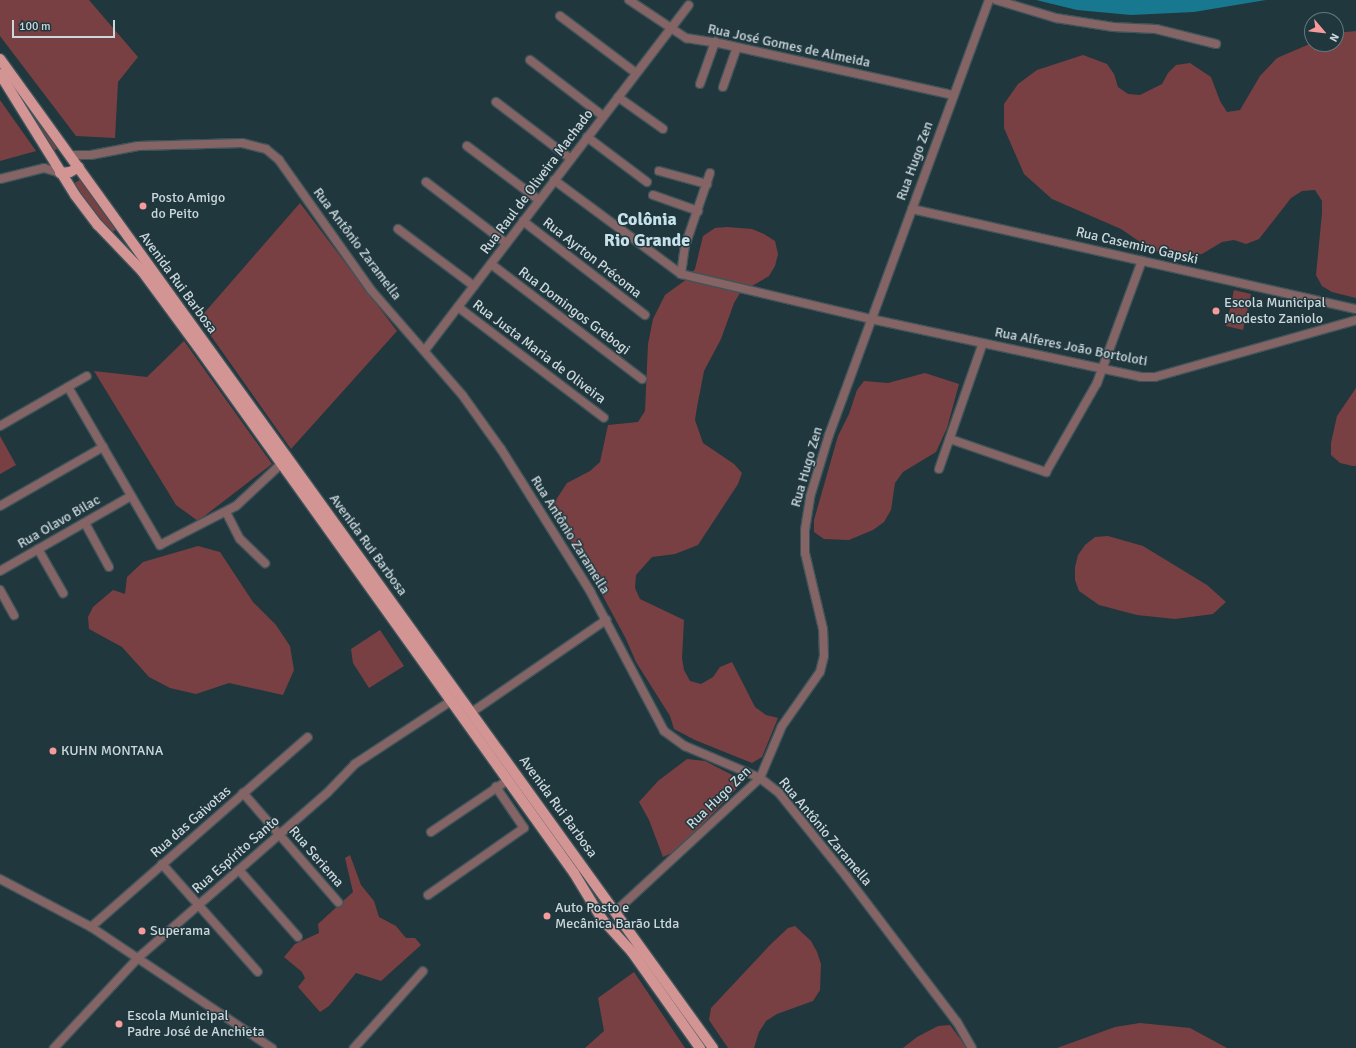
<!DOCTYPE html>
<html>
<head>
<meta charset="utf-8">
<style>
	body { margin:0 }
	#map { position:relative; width:1356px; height:1048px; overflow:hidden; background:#20373e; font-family:Signika,sans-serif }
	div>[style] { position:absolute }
	.green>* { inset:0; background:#784042 }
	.water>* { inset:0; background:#17788f }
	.roads { filter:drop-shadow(1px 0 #3f545a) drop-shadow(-1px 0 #3f545a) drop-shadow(0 1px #3f545a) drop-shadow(0 -1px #3f545a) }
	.minor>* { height:8px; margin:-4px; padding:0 4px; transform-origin:4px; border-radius:4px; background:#846464 }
	.tertiary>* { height:8px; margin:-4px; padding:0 4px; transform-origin:4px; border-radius:4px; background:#846464 }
	.primary>* { height:10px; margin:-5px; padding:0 5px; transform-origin:5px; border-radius:5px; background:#d39494 }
	.dots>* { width:11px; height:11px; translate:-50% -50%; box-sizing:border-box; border:2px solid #20373e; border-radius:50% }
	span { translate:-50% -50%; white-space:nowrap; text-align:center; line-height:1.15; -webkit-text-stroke:3px #20373e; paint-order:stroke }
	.street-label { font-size:14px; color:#cad7db }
	.poi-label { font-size:14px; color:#cad7db }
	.left { translate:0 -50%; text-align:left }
	.district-label { font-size:18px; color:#c6e1ea; font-weight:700 }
	.north { position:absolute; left:1304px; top:12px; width:40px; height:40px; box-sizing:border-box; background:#20373e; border:1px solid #64777d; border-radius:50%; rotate:118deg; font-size:11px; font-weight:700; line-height:16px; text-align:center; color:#cad7db }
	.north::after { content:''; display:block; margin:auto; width:14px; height:18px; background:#f59b9c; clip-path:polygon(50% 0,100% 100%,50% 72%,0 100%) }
	.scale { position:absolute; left:12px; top:20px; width:103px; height:18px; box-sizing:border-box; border:2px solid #cad7db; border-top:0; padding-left:5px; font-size:12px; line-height:14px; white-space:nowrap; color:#cad7db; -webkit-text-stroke:3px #20373e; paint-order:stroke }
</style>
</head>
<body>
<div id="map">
	<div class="green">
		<i style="clip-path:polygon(0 0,89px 0,138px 57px,118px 82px,115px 138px,76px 136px,0 36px)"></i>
		<i style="clip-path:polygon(1356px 31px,1356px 298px,1332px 292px,1322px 286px,1316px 275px,1322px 213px,1322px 201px,1315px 190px,1302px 191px,1291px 198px,1259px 239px,1246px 244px,1234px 240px,1222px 242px,1202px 254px,1177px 256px,1152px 250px,1121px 229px,1052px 199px,1024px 174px,1004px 128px,1004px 104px,1018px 84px,1037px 70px,1083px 55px,1107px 64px,1114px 74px,1118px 87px,1128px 94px,1140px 95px,1162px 84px,1168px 73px,1176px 65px,1190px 63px,1211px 77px,1220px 101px,1227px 112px,1240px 110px,1260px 76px,1277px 58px,1312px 43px,1336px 44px,1336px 33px)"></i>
		<i style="clip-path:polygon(15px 89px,60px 148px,52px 151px)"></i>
		<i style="clip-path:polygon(0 100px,36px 151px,0 161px)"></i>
		<i style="clip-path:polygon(83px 178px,118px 228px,110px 234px,73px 184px)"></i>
		<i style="clip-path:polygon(300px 203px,397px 331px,291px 449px,199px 319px)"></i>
		<i style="clip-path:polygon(727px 227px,752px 229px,764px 234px,775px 241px,778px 254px,775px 266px,769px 276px,740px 293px,734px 303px,721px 339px,704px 371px,697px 407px,695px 420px,703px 443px,734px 464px,742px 473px,738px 484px,698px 545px,675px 554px,652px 557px,636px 575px,635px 588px,640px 599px,684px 620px,682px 658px,684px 670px,690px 681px,701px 684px,713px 677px,720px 667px,732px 662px,755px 707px,766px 715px,778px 718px,762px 757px,752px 763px,695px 740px,674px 729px,670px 716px,636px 662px,626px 639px,583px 559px,556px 520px,552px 506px,567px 483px,590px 471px,600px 462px,608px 425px,638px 422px,645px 411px,648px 344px,653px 319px,665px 295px,687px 279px,695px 269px,703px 236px,715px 228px)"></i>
		<i style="clip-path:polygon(1234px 290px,1251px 294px,1243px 330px,1226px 326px)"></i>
		<i style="clip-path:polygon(184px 341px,272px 464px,198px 521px,176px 505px,94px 371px,147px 377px)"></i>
		<i style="clip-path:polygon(925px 373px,959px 384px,947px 428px,936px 452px,903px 472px,895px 483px,891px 510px,884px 522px,873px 530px,849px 540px,824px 539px,814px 532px,814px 520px,838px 436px,849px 414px,857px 390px,864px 381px,888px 383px)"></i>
		<i style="clip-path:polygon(1356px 388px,1356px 466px,1353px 466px,1340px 463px,1331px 455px,1331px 443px,1337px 416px)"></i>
		<i style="clip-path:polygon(0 436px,16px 465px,0 474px)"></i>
		<i style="clip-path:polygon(1108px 536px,1143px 546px,1207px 585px,1226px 602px,1213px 614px,1175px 619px,1137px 615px,1099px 605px,1079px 591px,1075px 580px,1075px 567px,1078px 555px,1085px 545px,1095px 537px)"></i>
		<i style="clip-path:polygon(198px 546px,220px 552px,253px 602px,276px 625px,290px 646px,294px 670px,283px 695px,229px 683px,196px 694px,170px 688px,149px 677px,122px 647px,89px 629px,88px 617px,93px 607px,113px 590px,125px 594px,127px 577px,143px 562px)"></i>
		<i style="clip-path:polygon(380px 630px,404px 666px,369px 688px,353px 663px,351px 649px)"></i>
		<i style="clip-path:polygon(687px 759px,705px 761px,744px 781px,678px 850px,663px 857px,649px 820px,639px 802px,658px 781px)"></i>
		<i style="clip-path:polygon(350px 855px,361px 885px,374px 901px,379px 917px,396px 926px,406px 938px,415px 938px,421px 945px,381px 981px,356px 973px,329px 1006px,320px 1012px,298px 987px,305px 978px,302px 972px,284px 957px,295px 944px,319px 933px,318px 924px,353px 892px,345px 858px)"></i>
		<i style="clip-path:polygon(795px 926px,811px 941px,817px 952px,821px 964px,820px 990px,813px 1001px,777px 1014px,766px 1021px,759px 1032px,754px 1048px,728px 1048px,709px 1020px,711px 1008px,770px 945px,788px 928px)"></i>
		<i style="clip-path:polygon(634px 972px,685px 1048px,585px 1048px,604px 1031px,598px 998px)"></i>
		<i style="clip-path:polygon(1140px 1023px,1190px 1028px,1227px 1048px,1057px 1048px,1115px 1027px)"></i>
		<i style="clip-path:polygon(950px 1025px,967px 1048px,903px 1048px,917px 1037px,938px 1026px)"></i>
	</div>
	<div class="water">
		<i style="clip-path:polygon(1036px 0,1266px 0,1194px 12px,1131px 15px,1077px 10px)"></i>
	</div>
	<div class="roads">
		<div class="minor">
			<i style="left:629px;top:0;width:69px;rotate:33.7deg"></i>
			<i style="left:686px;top:38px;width:37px;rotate:9deg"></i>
			<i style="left:723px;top:44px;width:236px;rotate:12.5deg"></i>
			<i style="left:996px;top:0;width:63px;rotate:16.7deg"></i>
			<i style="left:1056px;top:18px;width:58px;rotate:9deg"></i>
			<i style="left:1113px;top:27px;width:43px;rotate:2.7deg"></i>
			<i style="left:1156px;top:29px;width:62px;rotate:14deg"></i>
			<i style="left:560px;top:16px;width:95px;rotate:36.9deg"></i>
			<i style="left:530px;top:60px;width:92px;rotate:37.5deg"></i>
			<i style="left:700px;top:84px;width:45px;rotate:-70.3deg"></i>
			<i style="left:723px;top:87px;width:42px;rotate:-70.7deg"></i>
			<i style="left:618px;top:97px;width:55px;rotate:35.4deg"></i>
			<i style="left:496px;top:102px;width:94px;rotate:37.2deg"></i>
			<i style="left:587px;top:137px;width:75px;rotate:36.9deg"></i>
			<i style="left:467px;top:146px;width:90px;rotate:36.9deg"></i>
			<i style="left:70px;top:155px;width:21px"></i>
			<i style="left:91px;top:155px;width:48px;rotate:-10.8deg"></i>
			<i style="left:138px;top:146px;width:104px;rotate:-1.7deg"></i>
			<i style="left:242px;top:143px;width:25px;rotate:14deg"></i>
			<i style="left:266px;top:149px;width:17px;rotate:40deg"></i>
			<i style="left:279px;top:160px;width:159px;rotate:54.7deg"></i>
			<i style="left:371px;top:290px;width:140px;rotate:49deg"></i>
			<i style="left:463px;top:396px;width:65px;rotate:54.4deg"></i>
			<i style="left:501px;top:449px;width:168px;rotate:57.9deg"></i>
			<i style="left:590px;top:591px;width:158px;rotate:62.1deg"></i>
			<i style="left:664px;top:731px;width:26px;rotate:36deg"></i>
			<i style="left:685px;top:746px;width:82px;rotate:23.1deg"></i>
			<i style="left:760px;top:778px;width:24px;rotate:38deg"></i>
			<i style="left:779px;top:793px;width:107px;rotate:51.1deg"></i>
			<i style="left:846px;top:876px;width:183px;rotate:52.8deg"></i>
			<i style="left:957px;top:1022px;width:30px;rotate:60deg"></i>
			<i style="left:659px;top:171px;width:50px;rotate:15.2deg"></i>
			<i style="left:0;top:179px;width:45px;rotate:-14deg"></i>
			<i style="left:44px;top:168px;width:17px;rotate:17deg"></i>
			<i style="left:554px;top:180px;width:158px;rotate:36.5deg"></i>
			<i style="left:681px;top:274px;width:195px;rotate:13.3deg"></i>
			<i style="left:871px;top:319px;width:276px;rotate:12.1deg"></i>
			<i style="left:1141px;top:377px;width:14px"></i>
			<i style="left:1155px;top:377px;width:209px;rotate:-15.8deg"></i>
			<i style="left:426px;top:182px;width:101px;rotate:37.3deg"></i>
			<i style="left:653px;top:195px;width:48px;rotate:19.6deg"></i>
			<i style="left:912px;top:209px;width:455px;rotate:12.7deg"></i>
			<i style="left:523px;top:221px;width:154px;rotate:37.6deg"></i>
			<i style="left:398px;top:229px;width:95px;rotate:36.9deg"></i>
			<i style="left:491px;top:264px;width:190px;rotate:37.3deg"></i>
			<i style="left:681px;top:274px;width:28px;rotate:-82deg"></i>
			<i style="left:685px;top:246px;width:77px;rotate:-71.1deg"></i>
			<i style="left:458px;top:307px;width:183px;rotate:37.2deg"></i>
			<i style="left:425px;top:350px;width:434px;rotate:-52.6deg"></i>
			<i style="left:68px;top:387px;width:183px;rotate:59.8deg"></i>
			<i style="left:160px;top:545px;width:85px;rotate:-27.2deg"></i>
			<i style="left:236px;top:506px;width:62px;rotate:-43deg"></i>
			<i style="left:0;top:426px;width:100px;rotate:-29.9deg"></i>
			<i style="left:950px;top:439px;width:102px;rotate:19deg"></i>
			<i style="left:1046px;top:472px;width:103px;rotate:-60.2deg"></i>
			<i style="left:1097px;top:383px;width:130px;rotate:-69.8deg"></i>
			<i style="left:939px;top:469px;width:133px;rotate:-70.8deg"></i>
			<i style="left:0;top:506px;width:119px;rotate:-29.8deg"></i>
			<i style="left:226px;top:512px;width:30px;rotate:63deg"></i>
			<i style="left:240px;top:539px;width:35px;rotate:44deg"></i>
			<i style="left:85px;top:523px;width:50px;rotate:61.4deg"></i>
			<i style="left:38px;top:549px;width:51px;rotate:60.4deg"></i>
			<i style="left:0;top:571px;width:151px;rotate:-29.8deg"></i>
			<i style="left:0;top:590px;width:29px;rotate:61deg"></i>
			<i style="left:472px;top:712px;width:163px;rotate:-34.5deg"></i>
			<i style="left:243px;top:793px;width:145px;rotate:48.9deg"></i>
			<i style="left:431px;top:832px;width:93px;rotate:-34deg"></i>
			<i style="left:162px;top:864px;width:144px;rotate:48.4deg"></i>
			<i style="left:239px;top:870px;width:89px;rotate:48.6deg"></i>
			<i style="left:428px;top:895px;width:117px;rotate:-34.9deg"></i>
			<i style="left:524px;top:828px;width:50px;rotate:-124.3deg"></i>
			<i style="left:616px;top:911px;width:196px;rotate:-42.7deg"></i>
			<i style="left:760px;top:778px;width:56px;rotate:-67.1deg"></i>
			<i style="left:782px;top:726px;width:66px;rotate:-54.9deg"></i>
			<i style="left:820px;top:672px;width:16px;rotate:-76deg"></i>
			<i style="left:824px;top:656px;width:27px;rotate:-92deg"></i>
			<i style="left:823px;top:629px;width:78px;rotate:-103.3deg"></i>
			<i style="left:805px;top:553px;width:23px;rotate:-90deg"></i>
			<i style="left:805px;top:530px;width:33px;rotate:-81deg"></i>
			<i style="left:810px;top:497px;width:65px;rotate:-73deg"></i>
			<i style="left:829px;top:435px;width:463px;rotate:-69.8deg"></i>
			<i style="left:91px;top:927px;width:288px;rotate:-41.2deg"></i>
			<i style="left:54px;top:1048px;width:125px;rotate:-47deg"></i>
			<i style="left:139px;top:957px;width:249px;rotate:-41.1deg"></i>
			<i style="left:327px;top:793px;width:40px;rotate:-46deg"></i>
			<i style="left:355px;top:764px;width:115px;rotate:-33.3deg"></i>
			<i style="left:354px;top:1048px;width:103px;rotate:-48.1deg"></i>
		</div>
		<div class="tertiary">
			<i style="left:0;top:879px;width:103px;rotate:27.8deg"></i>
			<i style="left:91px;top:927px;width:218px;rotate:33.8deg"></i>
		</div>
		<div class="primary">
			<i style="left:0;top:59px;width:1219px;rotate:54.21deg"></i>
			<i style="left:0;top:74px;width:142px;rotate:58.2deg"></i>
			<i style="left:75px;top:195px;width:38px;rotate:53deg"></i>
			<i style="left:98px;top:225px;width:64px;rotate:46.3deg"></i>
			<i style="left:142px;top:271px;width:94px;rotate:53.6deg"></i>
			<i style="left:198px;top:347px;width:647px;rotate:54.44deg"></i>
			<i style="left:574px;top:873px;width:54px;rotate:58.7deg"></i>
			<i style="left:602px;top:919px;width:45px;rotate:47.7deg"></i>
			<i style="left:632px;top:952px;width:118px;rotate:54.7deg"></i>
			<i style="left:60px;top:173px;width:10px;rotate:-6deg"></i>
			<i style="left:70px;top:172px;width:10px;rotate:-29deg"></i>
		</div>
	</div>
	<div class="dots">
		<i style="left:143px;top:206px;background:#f59b9c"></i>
		<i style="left:1216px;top:311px;background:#f59b9c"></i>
		<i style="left:53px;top:751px;background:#f59b9c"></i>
		<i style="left:547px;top:916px;background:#f59b9c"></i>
		<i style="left:142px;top:931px;background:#f59b9c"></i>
		<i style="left:119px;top:1024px;background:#f59b9c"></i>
	</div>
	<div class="street-label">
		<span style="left:789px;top:46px;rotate:12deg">Rua José Gomes de Almeida</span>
		<span style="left:915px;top:161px;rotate:-70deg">Rua Hugo Zen</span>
		<span style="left:537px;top:182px;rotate:-53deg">Rua Raul de Oliveira Machado</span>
		<span style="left:357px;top:244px;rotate:53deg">Rua Antônio Zaramella</span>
		<span style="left:1137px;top:246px;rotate:13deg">Rua Casemiro Gapski</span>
		<span style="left:592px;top:258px;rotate:38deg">Rua Ayrton Précoma</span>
		<span style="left:178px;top:283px;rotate:54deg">Avenida Rui Barbosa</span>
		<span style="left:574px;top:311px;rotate:37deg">Rua Domingos Grebogi</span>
		<span style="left:1071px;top:347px;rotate:11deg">Rua Alferes João Bortoloti</span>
		<span style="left:539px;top:352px;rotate:37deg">Rua Justa Maria de Oliveira</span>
		<span style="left:807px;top:467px;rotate:-74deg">Rua Hugo Zen</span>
		<span style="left:59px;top:522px;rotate:-30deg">Rua Olavo Bilac</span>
		<span style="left:570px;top:535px;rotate:58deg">Rua Antônio Zaramella</span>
		<span style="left:368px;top:545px;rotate:54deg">Avenida Rui Barbosa</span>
		<span style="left:719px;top:798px;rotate:-44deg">Rua Hugo Zen</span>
		<span style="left:558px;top:807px;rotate:54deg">Avenida Rui Barbosa</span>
		<span style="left:191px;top:822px;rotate:-41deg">Rua das Gaivotas</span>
		<span style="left:825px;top:832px;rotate:50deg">Rua Antônio Zaramella</span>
		<span style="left:236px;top:855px;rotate:-41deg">Rua Espírito Santo</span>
		<span style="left:316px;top:857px;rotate:49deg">Rua Seriema</span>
	</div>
	<div class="poi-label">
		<span class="left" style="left:151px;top:206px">Posto Amigo<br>do Peito</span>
		<span class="left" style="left:1224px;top:311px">Escola Municipal<br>Modesto Zaniolo</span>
		<span class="left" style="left:61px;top:751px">KUHN MONTANA</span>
		<span class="left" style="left:555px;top:916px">Auto Posto e<br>Mecânica Barão Ltda</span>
		<span class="left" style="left:150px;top:931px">Superama</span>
		<span class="left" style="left:127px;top:1024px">Escola Municipal<br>Padre José de Anchieta</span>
	</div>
	<div class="district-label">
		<span style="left:647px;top:230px">Colônia<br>Rio Grande</span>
	</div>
	<div class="north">N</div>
	<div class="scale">100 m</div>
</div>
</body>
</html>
